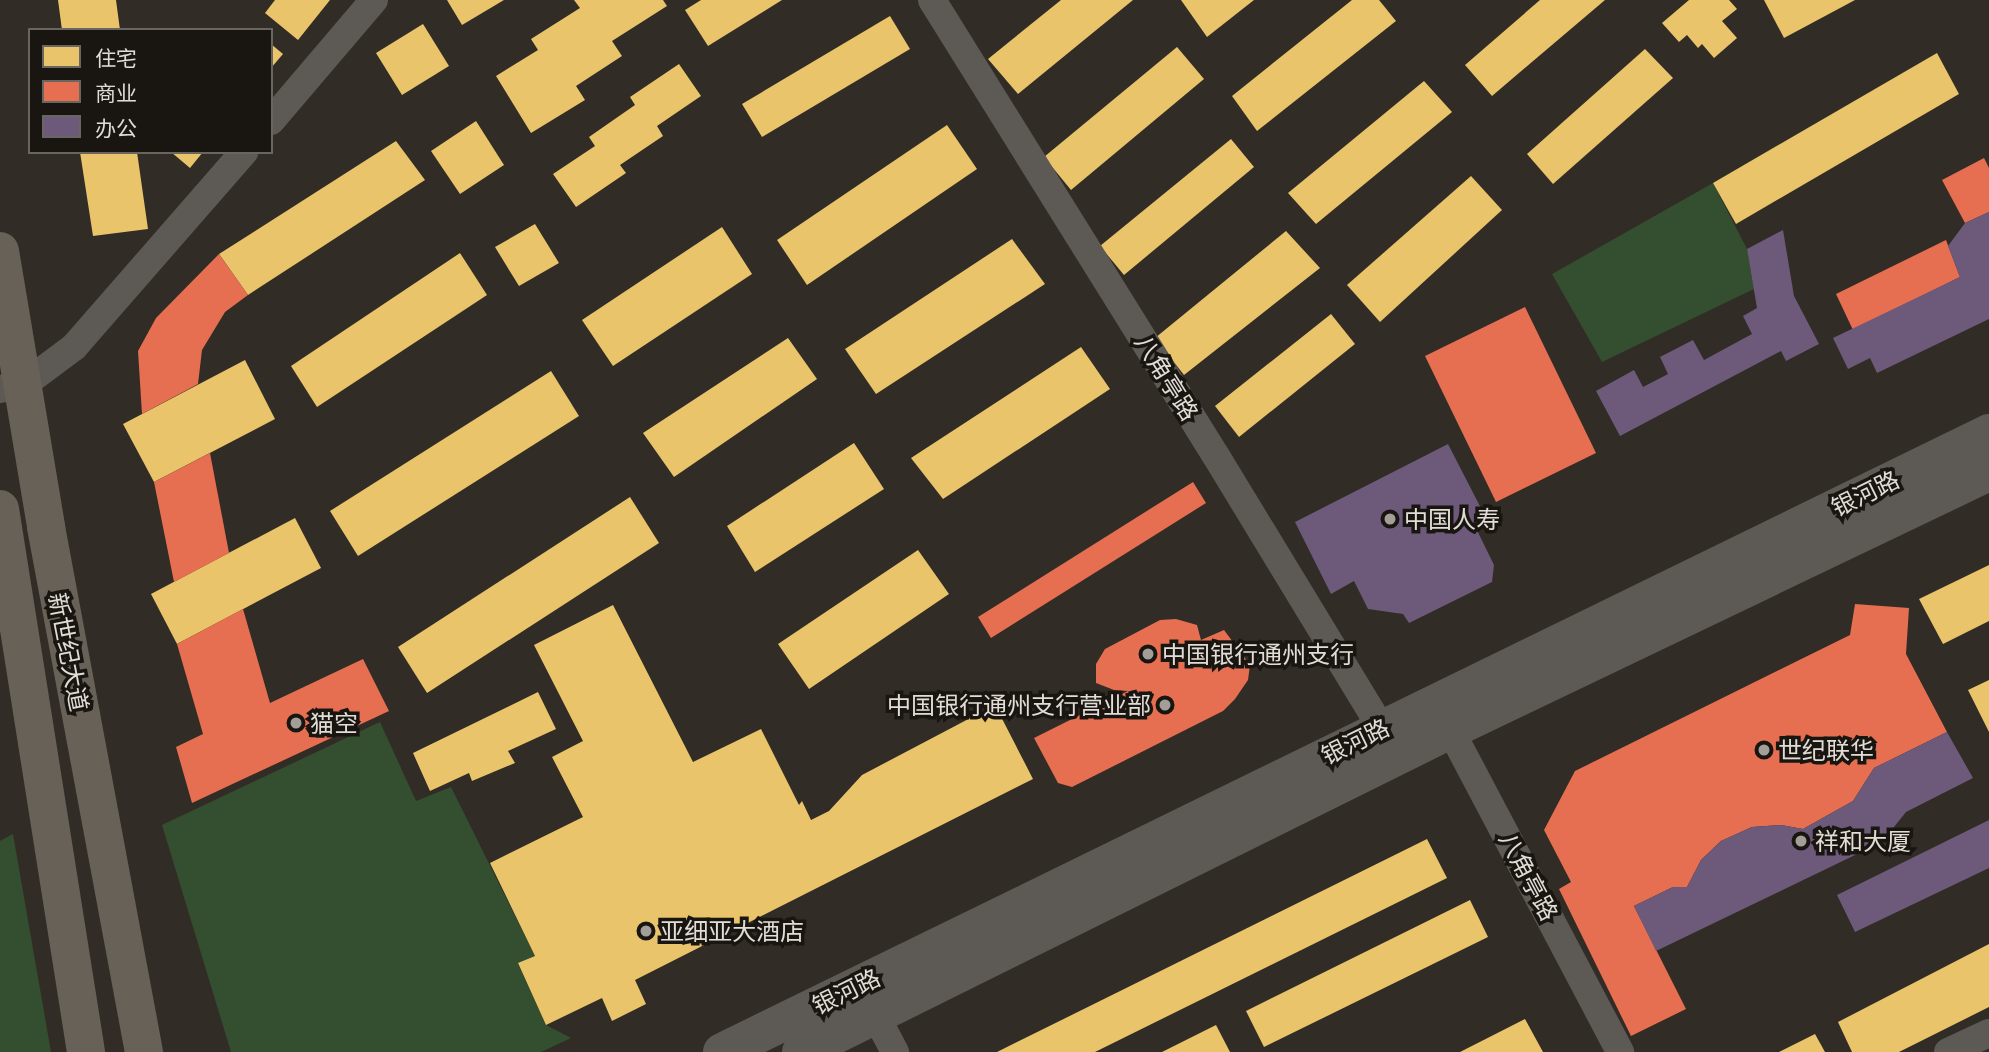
<!DOCTYPE html>
<html>
<head>
<meta charset="utf-8">
<style>
	body { margin:0 }
	#map { position:relative; width:1989px; height:1052px; overflow:hidden; background:#312c26; font-family:"Golos Text","Noto Sans SC",sans-serif }
	div>[style] { position:absolute }
	.green>* { inset:0; background:#344e30 }
	.homes>* { inset:0; background:#e9c46a }
	.shops>* { inset:0; background:#e76f51 }
	.offices>* { inset:0; background:#6d597a }
	.minor>* { height:28px; margin:-14px; padding:0 14px; transform-origin:14px; border-radius:14px; background:#5d5a56 }
	.secondary>* { height:38px; margin:-19px; padding:0 19px; transform-origin:19px; border-radius:19px; background:#5d5a56 }
	.primary>* { height:38px; margin:-19px; padding:0 19px; transform-origin:19px; border-radius:19px; background:#676157 }
	.dots>* { width:19px; height:19px; translate:-50% -50%; box-sizing:border-box; border:4px solid #191511; border-radius:50% }
	span { translate:-50% -50%; white-space:nowrap; text-align:center; line-height:1.15; -webkit-text-stroke:7px #191511; paint-order:stroke }
	.street-label { font-size:24px; color:#e2dcd6 }
	.poi-label { font-size:24px; color:#e2dcd6 }
	.left { translate:0 -50%; text-align:left }
	.right { translate:-100% -50%; text-align:right }
	.legend { position:absolute; left:28px; top:28px; width:245px; height:126px; box-sizing:border-box; background:#191511; border:2px solid #696560; margin:0; padding:9px 12px; list-style:none; font-size:21px; color:#e2dcd6 }
	.legend li { display:flex; align-items:center; gap:14px; height:35px }
	.legend b { width:35px; border:2px solid #696560 }
</style>
</head>
<body>
<div id="map">
	<div class="green">
		<i style="clip-path:polygon(1713px 183px,1747px 249px,1754px 289px,1602px 362px,1552px 274px)"></i>
		<i style="clip-path:polygon(380px 722px,416px 801px,451px 787px,535px 956px,518px 964px,546px 1025px,571px 1038px,541px 1052px,231px 1052px,162px 825px)"></i>
		<i style="clip-path:polygon(13px 834px,51px 1052px,0 1052px,0 841px)"></i>
	</div>
	<div class="homes">
		<i style="clip-path:polygon(58px 0,116px 0,120px 30px,62px 30px)"></i>
		<i style="clip-path:polygon(275px 0,330px 0,298px 40px,265px 13px)"></i>
		<i style="clip-path:polygon(447px 0,504px 0,462px 25px)"></i>
		<i style="clip-path:polygon(574px 0,663px 0,667px 6px,612px 41px,622px 56px,576px 86px,585px 100px,531px 133px,496px 76px,538px 50px,531px 39px,580px 8px)"></i>
		<i style="clip-path:polygon(701px 0,782px 0,708px 46px,685px 10px)"></i>
		<i style="clip-path:polygon(1061px 0,1133px 0,1018px 94px,988px 59px)"></i>
		<i style="clip-path:polygon(1181px 0,1254px 0,1207px 37px)"></i>
		<i style="clip-path:polygon(1352px 0,1379px 0,1396px 21px,1257px 131px,1232px 96px)"></i>
		<i style="clip-path:polygon(1540px 0,1605px 0,1492px 96px,1465px 65px)"></i>
		<i style="clip-path:polygon(1689px 0,1729px 0,1737px 9px,1722px 21px,1737px 38px,1714px 58px,1702px 44px,1698px 48px,1687px 35px,1679px 42px,1662px 23px)"></i>
		<i style="clip-path:polygon(1764px 0,1855px 0,1784px 38px)"></i>
		<i style="clip-path:polygon(890px 16px,910px 49px,762px 137px,742px 104px)"></i>
		<i style="clip-path:polygon(423px 24px,449px 66px,402px 95px,376px 53px)"></i>
		<i style="clip-path:polygon(271px 44px,283px 54px,271px 68px)"></i>
		<i style="clip-path:polygon(1177px 47px,1204px 79px,1071px 190px,1044px 157px)"></i>
		<i style="clip-path:polygon(1645px 49px,1673px 78px,1553px 184px,1527px 154px)"></i>
		<i style="clip-path:polygon(1937px 53px,1959px 94px,1736px 224px,1713px 183px)"></i>
		<i style="clip-path:polygon(679px 64px,701px 96px,657px 126px,663px 136px,620px 165px,626px 173px,576px 207px,553px 174px,595px 146px,589px 137px,635px 105px,630px 97px)"></i>
		<i style="clip-path:polygon(1424px 81px,1452px 112px,1316px 224px,1288px 193px)"></i>
		<i style="clip-path:polygon(476px 121px,504px 165px,460px 194px,431px 151px)"></i>
		<i style="clip-path:polygon(947px 125px,977px 169px,807px 285px,777px 240px)"></i>
		<i style="clip-path:polygon(1231px 139px,1254px 167px,1124px 275px,1100px 246px)"></i>
		<i style="clip-path:polygon(396px 141px,425px 180px,248px 295px,219px 254px)"></i>
		<i style="clip-path:polygon(80px 152px,137px 152px,148px 229px,93px 236px)"></i>
		<i style="clip-path:polygon(171px 152px,203px 152px,190px 168px)"></i>
		<i style="clip-path:polygon(1471px 176px,1502px 210px,1380px 322px,1347px 285px)"></i>
		<i style="clip-path:polygon(535px 224px,559px 263px,519px 286px,495px 247px)"></i>
		<i style="clip-path:polygon(722px 227px,752px 274px,613px 366px,582px 320px)"></i>
		<i style="clip-path:polygon(1286px 231px,1320px 268px,1184px 375px,1155px 338px)"></i>
		<i style="clip-path:polygon(1012px 239px,1045px 284px,876px 394px,845px 349px)"></i>
		<i style="clip-path:polygon(460px 253px,487px 295px,317px 407px,291px 366px)"></i>
		<i style="clip-path:polygon(1331px 314px,1355px 344px,1239px 437px,1215px 406px)"></i>
		<i style="clip-path:polygon(788px 338px,817px 379px,674px 477px,643px 433px)"></i>
		<i style="clip-path:polygon(1081px 347px,1110px 389px,943px 499px,911px 458px)"></i>
		<i style="clip-path:polygon(245px 360px,275px 419px,154px 482px,123px 424px)"></i>
		<i style="clip-path:polygon(551px 371px,579px 416px,358px 556px,330px 511px)"></i>
		<i style="clip-path:polygon(854px 443px,884px 489px,755px 572px,727px 526px)"></i>
		<i style="clip-path:polygon(630px 497px,659px 543px,427px 693px,398px 647px)"></i>
		<i style="clip-path:polygon(295px 518px,321px 568px,177px 644px,151px 594px)"></i>
		<i style="clip-path:polygon(918px 550px,949px 594px,809px 689px,778px 644px)"></i>
		<i style="clip-path:polygon(1989px 565px,1989px 621px,1943px 644px,1919px 599px)"></i>
		<i style="clip-path:polygon(613px 605px,693px 762px,761px 729px,799px 805px,802px 801px,811px 820px,829px 811px,862px 775px,995px 705px,1033px 779px,635px 980px,646px 1004px,612px 1021px,602px 998px,546px 1025px,518px 963px,535px 956px,490px 863px,583px 817px,552px 757px,583px 741px,534px 645px)"></i>
		<i style="clip-path:polygon(1989px 680px,1989px 732px,1968px 690px)"></i>
		<i style="clip-path:polygon(538px 692px,556px 729px,508px 751px,515px 763px,472px 781px,469px 773px,430px 791px,413px 753px)"></i>
		<i style="clip-path:polygon(1427px 839px,1447px 878px,1095px 1052px,997px 1052px)"></i>
		<i style="clip-path:polygon(1470px 900px,1488px 937px,1264px 1047px,1246px 1011px)"></i>
		<i style="clip-path:polygon(1989px 944px,1989px 1007px,1899px 1052px,1852px 1052px,1838px 1022px)"></i>
		<i style="clip-path:polygon(1525px 1019px,1543px 1052px,1460px 1052px)"></i>
		<i style="clip-path:polygon(1216px 1025px,1230px 1052px,1162px 1052px)"></i>
		<i style="clip-path:polygon(1815px 1034px,1825px 1052px,1779px 1052px)"></i>
	</div>
	<div class="shops">
		<i style="clip-path:polygon(1984px 158px,1989px 168px,1989px 212px,1965px 223px,1942px 180px)"></i>
		<i style="clip-path:polygon(1946px 240px,1960px 277px,1853px 330px,1836px 294px)"></i>
		<i style="clip-path:polygon(219px 254px,248px 295px,225px 312px,202px 350px,198px 384px,142px 414px,138px 351px,156px 318px)"></i>
		<i style="clip-path:polygon(1525px 307px,1596px 453px,1496px 502px,1425px 356px)"></i>
		<i style="clip-path:polygon(210px 453px,229px 553px,174px 582px,154px 482px)"></i>
		<i style="clip-path:polygon(1193px 482px,1206px 503px,991px 638px,978px 617px)"></i>
		<i style="clip-path:polygon(1855px 604px,1909px 608px,1906px 654px,1947px 732px,1874px 768px,1853px 801px,1803px 829px,1781px 825px,1752px 827px,1721px 841px,1701px 860px,1687px 887px,1673px 887px,1634px 906px,1686px 1009px,1631px 1036px,1559px 889px,1571px 882px,1544px 830px,1575px 771px,1850px 635px)"></i>
		<i style="clip-path:polygon(243px 609px,270px 703px,363px 659px,389px 711px,192px 803px,176px 747px,203px 734px,177px 644px)"></i>
		<i style="clip-path:polygon(1176px 619px,1197px 625px,1201px 640px,1224px 630px,1250px 665px,1248px 680px,1235px 699px,1223px 711px,1072px 787px,1058px 783px,1034px 738px,1128px 691px,1114px 690px,1096px 683px,1096px 664px,1105px 649px,1160px 620px)"></i>
	</div>
	<div class="offices">
		<i style="clip-path:polygon(1989px 212px,1989px 319px,1877px 373px,1870px 358px,1848px 369px,1833px 338px,1960px 277px,1948px 246px,1965px 223px)"></i>
		<i style="clip-path:polygon(1783px 230px,1794px 296px,1819px 344px,1786px 361px,1781px 351px,1620px 436px,1596px 391px,1634px 370px,1643px 387px,1668px 374px,1660px 357px,1693px 340px,1704px 360px,1752px 334px,1743px 316px,1757px 308px,1747px 249px)"></i>
		<i style="clip-path:polygon(1448px 444px,1485px 516px,1473px 522px,1494px 565px,1492px 582px,1409px 623px,1403px 614px,1368px 609px,1354px 581px,1331px 594px,1295px 522px)"></i>
		<i style="clip-path:polygon(1947px 732px,1973px 778px,1906px 812px,1882px 842px,1656px 951px,1634px 906px,1673px 887px,1687px 887px,1701px 860px,1721px 841px,1752px 827px,1781px 825px,1803px 829px,1853px 801px,1874px 768px)"></i>
		<i style="clip-path:polygon(1989px 820px,1989px 868px,1855px 932px,1837px 895px)"></i>
	</div>
	<div class="minor">
		<i style="left:932px;top:0;width:537px;rotate:58.09deg"></i>
		<i style="left:1216px;top:456px;width:338px;rotate:58.7deg"></i>
		<i style="left:271px;top:121px;width:159px;rotate:-49.6deg"></i>
		<i style="left:0;top:389px;width:23px;rotate:-10deg"></i>
		<i style="left:23px;top:385px;width:64px;rotate:-36.7deg"></i>
		<i style="left:74px;top:347px;width:259px;rotate:-48.9deg"></i>
		<i style="left:1442px;top:714px;width:382px;rotate:62.2deg"></i>
		<i style="left:876px;top:1016px;width:41px;rotate:62.2deg"></i>
		<i style="left:1948px;top:1052px;width:45px;rotate:-24.9deg"></i>
	</div>
	<div class="secondary">
		<i style="left:722px;top:1052px;width:1410px;rotate:-26.04deg"></i>
		<i style="left:801px;top:1052px;width:722px;rotate:-26.39deg"></i>
		<i style="left:1448px;top:731px;width:600px;rotate:-25.58deg"></i>
	</div>
	<div class="primary">
		<i style="left:0;top:251px;width:280px;rotate:80.5deg"></i>
		<i style="left:46px;top:527px;width:534px;rotate:79.43deg"></i>
		<i style="left:0;top:509px;width:550px;rotate:81deg"></i>
	</div>
	<div class="dots">
		<i style="left:1390px;top:519px;background:#a49e98"></i>
		<i style="left:1148px;top:654px;background:#a49e98"></i>
		<i style="left:1165px;top:705px;background:#a49e98"></i>
		<i style="left:296px;top:723px;background:#a49e98"></i>
		<i style="left:1764px;top:750px;background:#a49e98"></i>
		<i style="left:1801px;top:841px;background:#a49e98"></i>
		<i style="left:646px;top:931px;background:#a49e98"></i>
	</div>
	<div class="street-label">
		<span style="left:1167px;top:377px;rotate:58deg">八角亭路</span>
		<span style="left:1865px;top:493px;rotate:-26deg">银河路</span>
		<span style="left:69px;top:652px;rotate:79deg">新世纪大道</span>
		<span style="left:1355px;top:741px;rotate:-26deg">银河路</span>
		<span style="left:1529px;top:876px;rotate:62deg">八角亭路</span>
		<span style="left:846px;top:991px;rotate:-26deg">银河路</span>
	</div>
	<div class="poi-label">
		<span class="left" style="left:1404px;top:519px">中国人寿</span>
		<span class="left" style="left:1162px;top:654px">中国银行通州支行</span>
		<span class="right" style="left:1151px;top:705px">中国银行通州支行营业部</span>
		<span class="left" style="left:310px;top:723px">猫空</span>
		<span class="left" style="left:1778px;top:750px">世纪联华</span>
		<span class="left" style="left:1815px;top:841px">祥和大厦</span>
		<span class="left" style="left:660px;top:931px">亚细亚大酒店</span>
	</div>
	<ul class="legend">
	<li><b style="height:19px;background:#e9c46a"></b>住宅</li>
	<li><b style="height:19px;background:#e76f51"></b>商业</li>
	<li><b style="height:19px;background:#6d597a"></b>办公</li>
	</ul>
</div>
</body>
</html>
